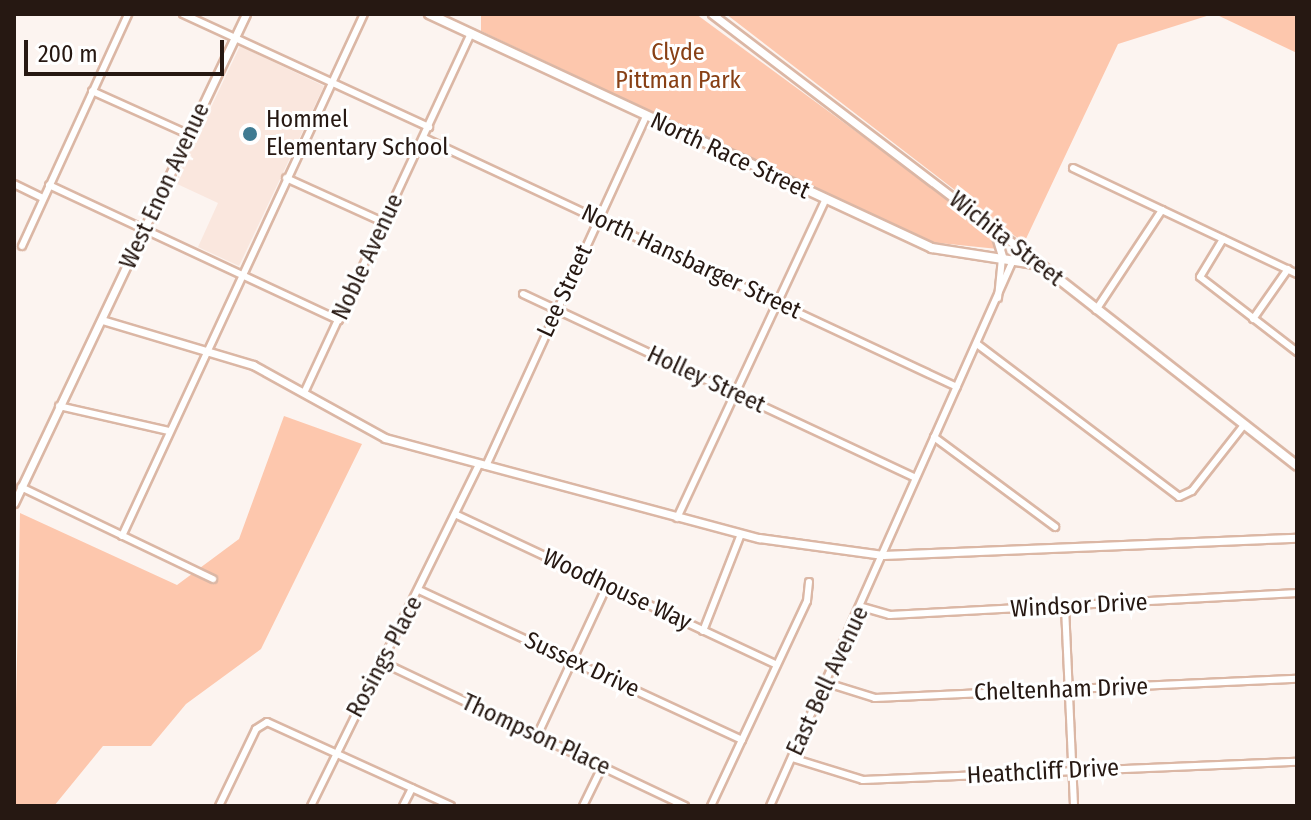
<!DOCTYPE html>
<html>
<head>
<meta charset="utf-8">
<style>
	body { margin:0 }
	#map { position:relative; width:1311px; height:820px; overflow:hidden; background:#fcf4f0; font-family:"Fira Sans Condensed",sans-serif }
	div>[style] { position:absolute }
	.built>* { inset:0; background:#fae7de }
	.green>* { inset:0; background:#fdc7ad }
	.roads { filter:drop-shadow(2px 0 #dbb7a5) drop-shadow(-2px 0 #dbb7a5) drop-shadow(0 2px #dbb7a5) drop-shadow(0 -2px #dbb7a5) }
	.minor>* { height:6px; margin:-3px; padding:0 3px; transform-origin:3px; border-radius:3px; background:#fff }
	.tertiary>* { height:7px; margin:-3.5px; padding:0 3.5px; transform-origin:3.5px; border-radius:3.5px; background:#fff }
	.secondary>* { height:8px; margin:-4px; padding:0 4px; transform-origin:4px; border-radius:4px; background:#fff }
	.dots>* { width:22px; height:22px; translate:-50% -50%; box-sizing:border-box; border:4px solid #fff; border-radius:50% }
	span { translate:-50% -50%; white-space:nowrap; text-align:center; line-height:1.15; -webkit-text-stroke:6px #fff; paint-order:stroke }
	.park-label { font-size:24px; color:#884015 }
	.poi-label { font-size:24px; color:#261812 }
	.left { translate:0 -50%; text-align:left }
	.street-label { font-size:24px; color:#261812 }
	.frame { position:absolute; inset:0; border:16px solid #261812; pointer-events:none }
	.scale { position:absolute; left:24px; top:40px; width:200px; height:36px; box-sizing:border-box; border:4px solid #261812; border-top:0; padding-left:10px; font-size:24px; line-height:28px; white-space:nowrap; color:#261812; -webkit-text-stroke:6px #fff; paint-order:stroke }
</style>
</head>
<body>
<div id="map">
	<div class="built">
		<i style="clip-path:polygon(240px 46px,324px 86px,239px 266px,198px 247px,218px 203px,175px 183px)"></i>
	</div>
	<div class="green">
		<i style="clip-path:polygon(481px 14px,696px 14px,990px 230px,998px 249px,929px 242px,481px 31px)"></i>
		<i style="clip-path:polygon(726px 14px,1213px 14px,1118px 44px,1024px 243px)"></i>
		<i style="clip-path:polygon(1215px 14px,1297px 14px,1297px 53px)"></i>
		<i style="clip-path:polygon(284px 416px,362px 444px,261px 649px,186px 704px,151px 746px,103px 746px,54px 806px,14px 806px,20px 513px,177px 585px,239px 539px)"></i>
	</div>
	<div class="roads">
		<div class="minor">
			<i style="left:183px;top:14px;width:271px;rotate:24.7deg"></i>
			<i style="left:92px;top:91px;width:107px;rotate:24.2deg"></i>
			<i style="left:424px;top:138px;width:588px;rotate:25.04deg"></i>
			<i style="left:1073px;top:168px;width:248px;rotate:25.3deg"></i>
			<i style="left:286px;top:178px;width:109px;rotate:24.4deg"></i>
			<i style="left:14px;top:184px;width:32px;rotate:26deg"></i>
			<i style="left:49px;top:185px;width:320px;rotate:25deg"></i>
			<i style="left:1223px;top:239px;width:44px;rotate:121.2deg"></i>
			<i style="left:1200px;top:277px;width:123px;rotate:37.7deg"></i>
			<i style="left:22px;top:246px;width:255px;rotate:-65.4deg"></i>
			<i style="left:523px;top:294px;width:432px;rotate:25.1deg"></i>
			<i style="left:998px;top:298px;width:40px;rotate:-84.3deg"></i>
			<i style="left:1096px;top:310px;width:120px;rotate:-56.6deg"></i>
			<i style="left:1253px;top:319px;width:61px;rotate:-55deg"></i>
			<i style="left:977px;top:344px;width:253px;rotate:37.1deg"></i>
			<i style="left:1179px;top:497px;width:14px;rotate:-25deg"></i>
			<i style="left:1192px;top:491px;width:84px;rotate:-51.8deg"></i>
			<i style="left:304px;top:393px;width:397px;rotate:-65.1deg"></i>
			<i style="left:59px;top:406px;width:113px;rotate:12.8deg"></i>
			<i style="left:934px;top:437px;width:151px;rotate:36.6deg"></i>
			<i style="left:486px;top:466px;width:384px;rotate:-65.4deg"></i>
			<i style="left:21px;top:487px;width:213px;rotate:25.6deg"></i>
			<i style="left:457px;top:515px;width:353px;rotate:25.1deg"></i>
			<i style="left:677px;top:518px;width:351px;rotate:-65deg"></i>
			<i style="left:122px;top:536px;width:575px;rotate:-65.13deg"></i>
			<i style="left:421px;top:591px;width:354px;rotate:24.9deg"></i>
			<i style="left:862px;top:607px;width:29px;rotate:16deg"></i>
			<i style="left:890px;top:615px;width:408px;rotate:-3.1deg"></i>
			<i style="left:1065px;top:607px;width:199px;rotate:87.4deg"></i>
			<i style="left:703px;top:631px;width:104px;rotate:-68.6deg"></i>
			<i style="left:386px;top:664px;width:331px;rotate:25.4deg"></i>
			<i style="left:827px;top:683px;width:50px;rotate:17.4deg"></i>
			<i style="left:875px;top:698px;width:422px;rotate:-2.6deg"></i>
			<i style="left:537px;top:736px;width:166px;rotate:-65deg"></i>
			<i style="left:792px;top:758px;width:74px;rotate:17.2deg"></i>
			<i style="left:863px;top:780px;width:434px;rotate:-2.4deg"></i>
			<i style="left:219px;top:806px;width:85px;rotate:-64.3deg"></i>
			<i style="left:256px;top:729px;width:13px;rotate:-32deg"></i>
			<i style="left:267px;top:722px;width:202px;rotate:24.5deg"></i>
			<i style="left:311px;top:806px;width:381px;rotate:-63.8deg"></i>
			<i style="left:403px;top:806px;width:20px;rotate:-63deg"></i>
			<i style="left:583px;top:806px;width:43px;rotate:-64deg"></i>
			<i style="left:711px;top:806px;width:226px;rotate:-64.9deg"></i>
			<i style="left:807px;top:601px;width:19px;rotate:-84deg"></i>
			<i style="left:770px;top:806px;width:600px;rotate:-66deg"></i>
		</div>
		<div class="tertiary">
			<i style="left:712px;top:14px;width:414px;rotate:37.3deg"></i>
			<i style="left:995px;top:233px;width:24px;rotate:73deg"></i>
			<i style="left:102px;top:320px;width:158px;rotate:16.6deg"></i>
			<i style="left:253px;top:365px;width:151px;rotate:28.9deg"></i>
			<i style="left:385px;top:438px;width:387px;rotate:15deg"></i>
			<i style="left:759px;top:538px;width:125px;rotate:7.8deg"></i>
			<i style="left:883px;top:555px;width:414px;rotate:-2.4deg"></i>
			<i style="left:14px;top:503px;width:541px;rotate:-64.62deg"></i>
		</div>
		<div class="secondary">
			<i style="left:429px;top:14px;width:555px;rotate:24.95deg"></i>
			<i style="left:932px;top:248px;width:110px;rotate:8.9deg"></i>
			<i style="left:1041px;top:265px;width:325px;rotate:38.1deg"></i>
		</div>
	</div>
	<div class="dots">
		<i style="left:250px;top:134px;background:#3f7b92"></i>
	</div>
	<div class="park-label">
		<span style="left:678px;top:67px">Clyde<br>Pittman Park</span>
	</div>
	<div class="poi-label">
		<span class="left" style="left:266px;top:134px">Hommel<br>Elementary School</span>
	</div>
	<div class="street-label">
		<span style="left:730px;top:156px;rotate:25deg">North Race Street</span>
		<span style="left:165px;top:186px;rotate:-65deg">West Enon Avenue</span>
		<span style="left:1006px;top:239px;rotate:38deg">Wichita Street</span>
		<span style="left:368px;top:257px;rotate:-65deg">Noble Avenue</span>
		<span style="left:691px;top:262px;rotate:25deg">North Hansbarger Street</span>
		<span style="left:565px;top:291px;rotate:-65deg">Lee Street</span>
		<span style="left:706px;top:380px;rotate:25deg">Holley Street</span>
		<span style="left:617px;top:590px;rotate:25deg">Woodhouse Way</span>
		<span style="left:1079px;top:606px;rotate:-3deg">Windsor Drive</span>
		<span style="left:385px;top:657px;rotate:-62deg">Rosings Place</span>
		<span style="left:582px;top:665px;rotate:25deg">Sussex Drive</span>
		<span style="left:828px;top:681px;rotate:-65deg">East Bell Avenue</span>
		<span style="left:1061px;top:690px;rotate:-2deg">Cheltenham Drive</span>
		<span style="left:536px;top:735px;rotate:25deg">Thompson Place</span>
		<span style="left:1043px;top:772px;rotate:-3deg">Heathcliff Drive</span>
	</div>
	<div class="frame"></div>
	<div class="scale">200 m</div>
</div>
</body>
</html>
